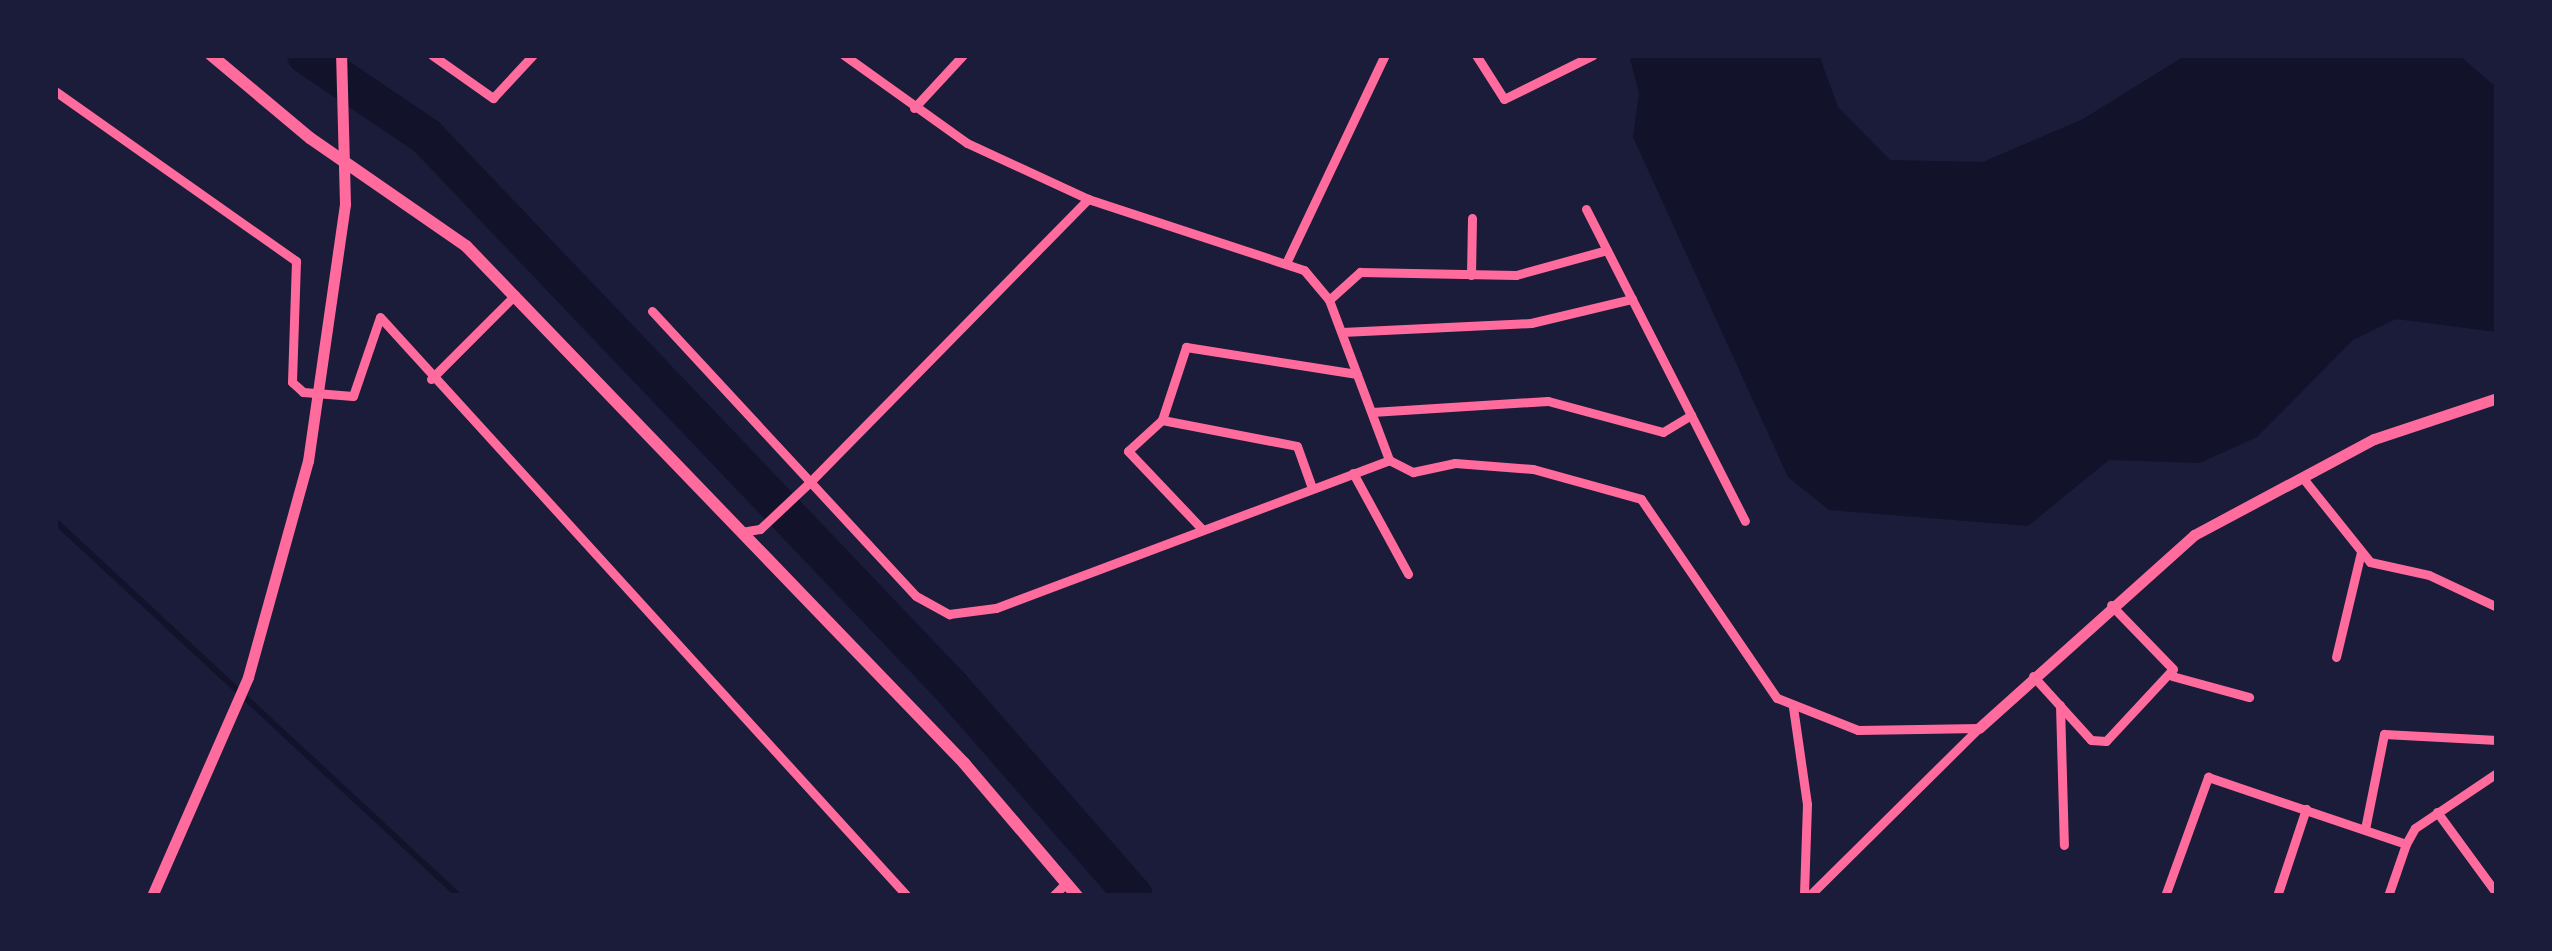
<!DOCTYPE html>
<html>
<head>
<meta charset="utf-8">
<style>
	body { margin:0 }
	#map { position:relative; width:2552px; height:951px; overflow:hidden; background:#1b1b3a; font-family:"IBM Plex Serif",serif }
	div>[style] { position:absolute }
	.water>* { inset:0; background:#12122b }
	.stream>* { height:6px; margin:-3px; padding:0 3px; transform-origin:3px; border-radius:3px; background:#12122b }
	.river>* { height:38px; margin:-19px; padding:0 19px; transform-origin:19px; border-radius:19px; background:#12122b }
	.minor>* { height:9px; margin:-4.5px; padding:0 4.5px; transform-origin:4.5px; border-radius:4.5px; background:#ff6b9d }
	.tertiary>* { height:11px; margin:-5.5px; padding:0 5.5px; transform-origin:5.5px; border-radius:5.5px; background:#ff6b9d }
	.secondary>* { height:12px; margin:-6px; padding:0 6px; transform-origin:6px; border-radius:6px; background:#ff6b9d }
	span { translate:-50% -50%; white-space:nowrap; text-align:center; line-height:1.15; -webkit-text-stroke:8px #1b1b3a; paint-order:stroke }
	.frame { position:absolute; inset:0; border:58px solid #1b1b3a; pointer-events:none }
</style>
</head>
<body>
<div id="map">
	<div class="water">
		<i style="clip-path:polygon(1629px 55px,1819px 55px,1838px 107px,1890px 160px,1983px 162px,2083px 119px,2186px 55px,2459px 55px,2497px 88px,2497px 332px,2396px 319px,2353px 340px,2257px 437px,2200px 463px,2109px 460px,2028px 526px,1829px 510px,1788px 477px,1633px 137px,1639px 93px)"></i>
	</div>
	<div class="stream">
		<i style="left:55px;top:521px;width:551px;rotate:42.87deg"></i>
	</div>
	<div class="river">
		<i style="left:306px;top:55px;width:146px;rotate:34.1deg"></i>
		<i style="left:427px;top:137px;width:761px;rotate:46.38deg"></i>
		<i style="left:952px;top:688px;width:276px;rotate:48.8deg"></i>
	</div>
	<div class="minor">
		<i style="left:432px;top:55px;width:75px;rotate:35.2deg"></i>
		<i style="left:493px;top:98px;width:59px;rotate:-47.1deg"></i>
		<i style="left:844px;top:55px;width:151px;rotate:35.6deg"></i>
		<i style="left:967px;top:143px;width:133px;rotate:24.8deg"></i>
		<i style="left:1088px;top:199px;width:227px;rotate:18.2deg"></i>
		<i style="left:1304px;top:270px;width:39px;rotate:50deg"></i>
		<i style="left:1329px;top:300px;width:171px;rotate:69.4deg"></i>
		<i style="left:1389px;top:460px;width:27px;rotate:27deg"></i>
		<i style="left:1413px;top:472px;width:43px;rotate:-12.1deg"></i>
		<i style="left:1455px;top:463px;width:78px;rotate:4.4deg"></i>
		<i style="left:1533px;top:469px;width:112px;rotate:15.5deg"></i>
		<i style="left:1641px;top:499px;width:241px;rotate:55.7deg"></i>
		<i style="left:1777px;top:698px;width:87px;rotate:21.6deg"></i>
		<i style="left:1858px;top:730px;width:121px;rotate:-0.9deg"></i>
		<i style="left:1476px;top:55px;width:52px;rotate:57.5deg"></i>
		<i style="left:1504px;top:99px;width:99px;rotate:-26.3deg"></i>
		<i style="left:55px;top:91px;width:295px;rotate:35.2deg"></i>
		<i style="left:296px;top:261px;width:121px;rotate:91.9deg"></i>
		<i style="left:292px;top:382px;width:15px;rotate:42deg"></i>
		<i style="left:303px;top:392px;width:50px;rotate:4.6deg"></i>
		<i style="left:353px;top:396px;width:83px;rotate:-71.1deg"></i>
		<i style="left:380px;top:317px;width:783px;rotate:47.69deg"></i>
		<i style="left:914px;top:108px;width:72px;rotate:-47.2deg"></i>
		<i style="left:1586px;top:209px;width:350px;rotate:63deg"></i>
		<i style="left:1287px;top:261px;width:228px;rotate:-64.6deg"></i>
		<i style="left:1471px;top:275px;width:57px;rotate:-89deg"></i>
		<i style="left:1329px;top:300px;width:42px;rotate:-42.1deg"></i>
		<i style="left:1360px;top:272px;width:156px;rotate:1.1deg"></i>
		<i style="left:1516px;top:275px;width:94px;rotate:-15.4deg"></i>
		<i style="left:652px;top:311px;width:388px;rotate:47.2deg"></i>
		<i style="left:916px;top:596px;width:38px;rotate:29deg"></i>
		<i style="left:949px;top:614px;width:47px;rotate:-7.3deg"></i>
		<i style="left:996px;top:608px;width:420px;rotate:-20.6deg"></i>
		<i style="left:1342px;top:332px;width:189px;rotate:-2.7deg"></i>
		<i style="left:1531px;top:323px;width:104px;rotate:-13.4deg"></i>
		<i style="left:431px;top:379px;width:119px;rotate:-45deg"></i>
		<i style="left:1372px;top:412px;width:176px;rotate:-3.6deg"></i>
		<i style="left:1548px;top:401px;width:119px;rotate:15.1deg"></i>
		<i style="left:1663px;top:432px;width:33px;rotate:-31deg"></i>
		<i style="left:1162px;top:420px;width:137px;rotate:10.9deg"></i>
		<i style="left:1297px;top:446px;width:45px;rotate:70.3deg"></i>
		<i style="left:1353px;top:473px;width:115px;rotate:61.4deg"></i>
		<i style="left:2302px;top:477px;width:109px;rotate:51.3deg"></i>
		<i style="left:2370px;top:562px;width:60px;rotate:12.4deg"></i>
		<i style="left:2429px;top:575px;width:75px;rotate:25.2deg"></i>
		<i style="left:1201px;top:528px;width:106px;rotate:-133.5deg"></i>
		<i style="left:1128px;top:451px;width:46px;rotate:-42.4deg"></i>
		<i style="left:1162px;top:420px;width:77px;rotate:-71.8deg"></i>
		<i style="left:1186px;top:347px;width:173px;rotate:9deg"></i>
		<i style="left:741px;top:532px;width:19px;rotate:-9deg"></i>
		<i style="left:760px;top:529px;width:69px;rotate:-43.2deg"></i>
		<i style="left:810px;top:482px;width:397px;rotate:-45.5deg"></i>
		<i style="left:2336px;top:657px;width:108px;rotate:-76.6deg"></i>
		<i style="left:2033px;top:676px;width:86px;rotate:47.8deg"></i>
		<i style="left:2091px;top:740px;width:15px;rotate:4deg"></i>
		<i style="left:2106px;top:741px;width:98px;rotate:-47.1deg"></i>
		<i style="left:2173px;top:669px;width:89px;rotate:-134.1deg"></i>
		<i style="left:2172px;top:676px;width:80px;rotate:15.3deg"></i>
		<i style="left:2060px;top:705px;width:140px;rotate:88.4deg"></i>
		<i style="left:1793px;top:707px;width:98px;rotate:81.8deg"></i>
		<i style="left:1807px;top:804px;width:92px;rotate:91.9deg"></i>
		<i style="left:2437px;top:812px;width:102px;rotate:53.8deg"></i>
		<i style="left:2365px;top:829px;width:97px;rotate:-78.7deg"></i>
		<i style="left:2384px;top:734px;width:113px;rotate:3deg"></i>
		<i style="left:1053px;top:896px;width:17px;rotate:-45deg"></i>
		<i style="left:1809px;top:896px;width:239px;rotate:-44.7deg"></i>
		<i style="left:2165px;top:896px;width:127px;rotate:-70.1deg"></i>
		<i style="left:2208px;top:777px;width:209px;rotate:18.7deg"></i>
		<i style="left:2406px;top:844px;width:18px;rotate:-61deg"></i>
		<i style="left:2415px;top:828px;width:99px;rotate:-33.9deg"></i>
		<i style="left:2277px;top:896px;width:92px;rotate:-71.6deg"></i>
		<i style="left:2388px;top:896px;width:55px;rotate:-70.9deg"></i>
	</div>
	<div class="tertiary">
		<i style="left:1979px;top:728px;width:289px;rotate:-41.9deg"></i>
		<i style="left:2194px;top:535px;width:204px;rotate:-28.1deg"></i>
		<i style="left:2374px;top:439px;width:130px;rotate:-18.4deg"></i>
		<i style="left:152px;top:896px;width:239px;rotate:-66.3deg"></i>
		<i style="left:248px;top:677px;width:224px;rotate:-74.5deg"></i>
		<i style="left:308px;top:461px;width:260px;rotate:-81.8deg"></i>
		<i style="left:345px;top:204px;width:149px;rotate:-91.5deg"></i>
	</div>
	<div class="secondary">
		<i style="left:211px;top:55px;width:129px;rotate:40deg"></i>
		<i style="left:310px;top:138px;width:190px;rotate:34.7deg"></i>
		<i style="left:466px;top:246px;width:718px;rotate:46.07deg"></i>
		<i style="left:964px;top:763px;width:175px;rotate:49.6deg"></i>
	</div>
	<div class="frame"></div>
</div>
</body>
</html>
